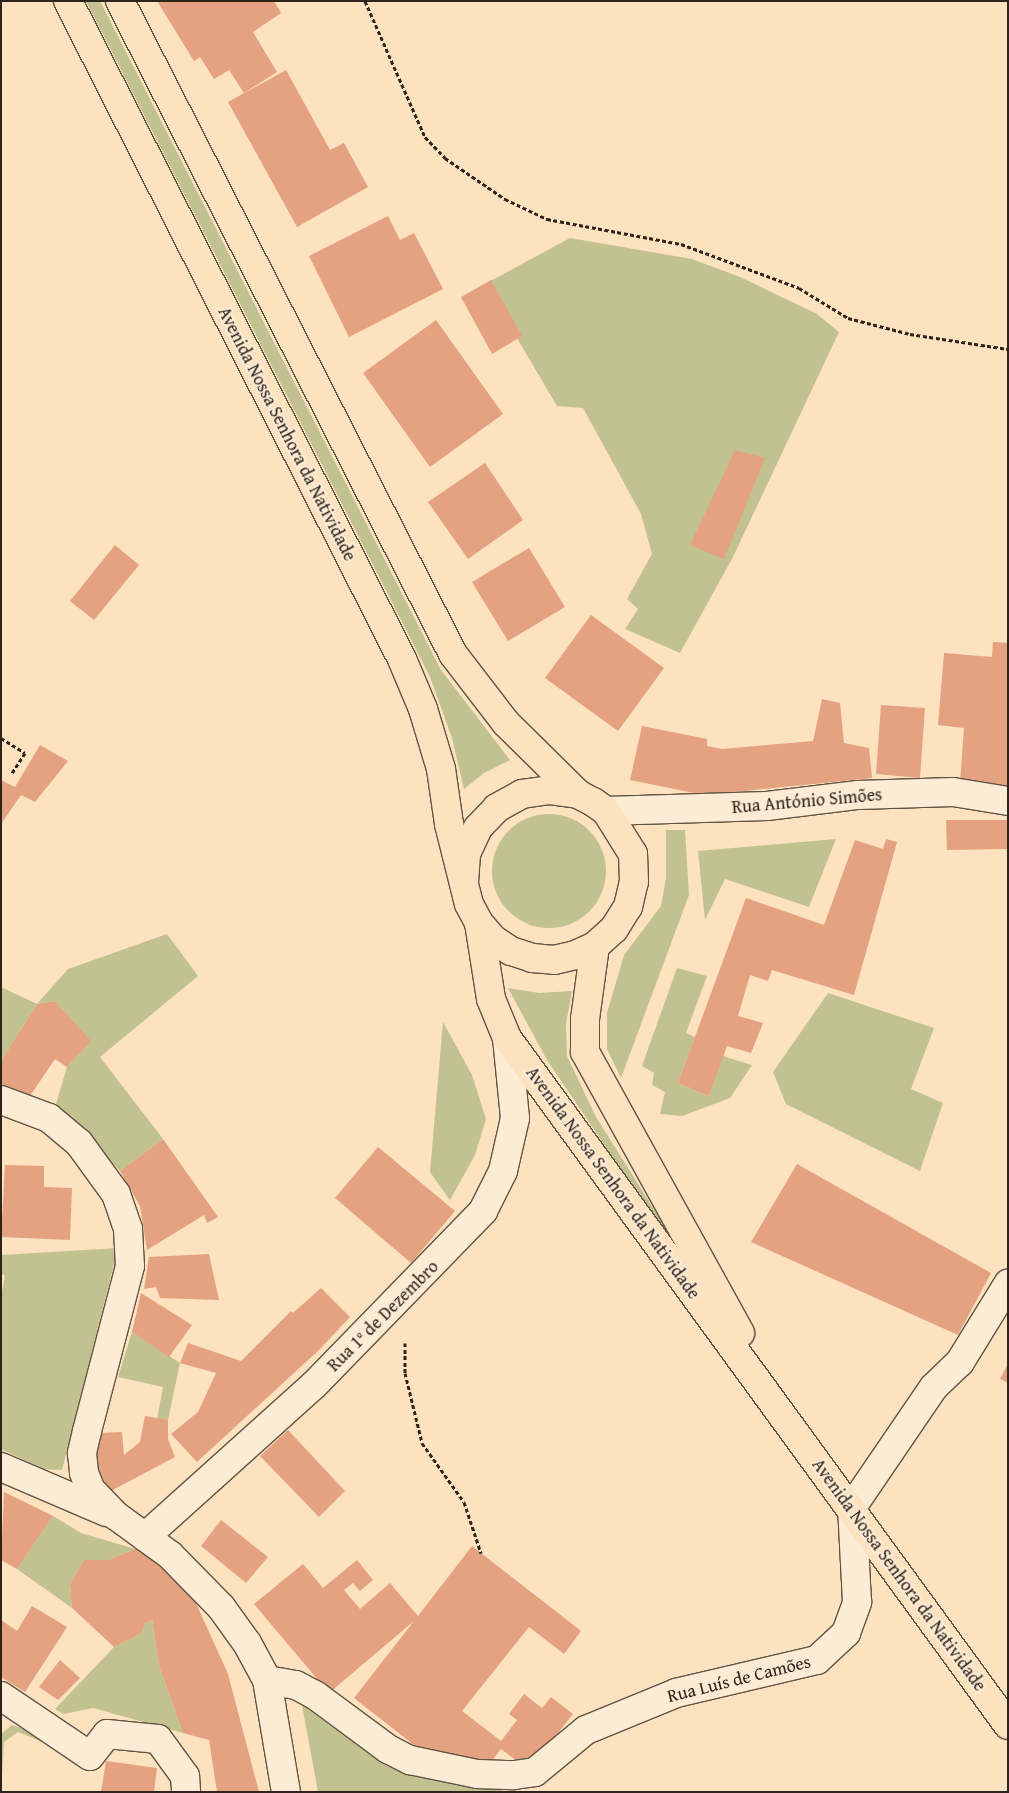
<!DOCTYPE html>
<html>
<head>
<meta charset="utf-8">
<style>
	body { margin:0 }
	#map { position:relative; width:1009px; height:1793px; overflow:hidden; background:#fce2bf; font-family:"Gentium Book Plus",serif }
	div>[style] { position:absolute }
	.green>* { inset:0; background:#c2c290 }
	.round { border-radius:50% }
	.building>* { inset:0; background:#e4a281 }
	.path>* { height:3px; margin-top:-1.5px; transform-origin:0; background:repeating-linear-gradient(90deg,#2e241b 0 4px,transparent 0 6.5px) }
	.roads { filter:drop-shadow(1px 0 #625444) drop-shadow(-1px 0 #625444) drop-shadow(0 1px #625444) drop-shadow(0 -1px #625444) }
	.minor>* { height:28px; margin:-14px; padding:0 14px; transform-origin:14px; border-radius:14px; background:#fdecd5 }
	.major>* { height:28px; margin:-14px; padding:0 14px; transform-origin:14px; border-radius:14px; background:#fce2bf }
	span { translate:-50% -50%; white-space:nowrap; text-align:center; line-height:1.15; -webkit-text-stroke:4px #fdecd5; paint-order:stroke }
	.street-label { font-size:18px; color:#2e241b }
	.frame { position:absolute; inset:0; border:2px solid #2e241b; pointer-events:none }
</style>
</head>
<body>
<div id="map">
	<div class="green">
		<i style="clip-path:polygon(86px 1px,100px 1px,441px 670px,510px 760px,484px 773px,464px 789px,452px 738px,430px 677px)"></i>
		<i style="clip-path:polygon(570px 238px,692px 259px,740px 277px,817px 314px,839px 332px,733px 557px,680px 653px,625px 629px,638px 609px,627px 599px,652px 554px,641px 514px,583px 408px,557px 406px,485px 284px)"></i>
		<i class="round" style="left:492px;top:814px;width:114px;height:114px"></i>
		<i style="clip-path:polygon(666px 830px,685px 830px,689px 895px,621px 1078px,607px 1049px,607px 1013px,624px 955px,661px 906px,666px 878px)"></i>
		<i style="clip-path:polygon(836px 839px,809px 907px,725px 879px,705px 920px,698px 851px)"></i>
		<i style="clip-path:polygon(167px 934px,198px 976px,100px 1057px,163px 1139px,120px 1171px,56px 1104px,67px 1067px,90px 1041px,55px 1001px,37px 1004px,1px 1061px,1px 987px,37px 1004px,68px 969px)"></i>
		<i style="clip-path:polygon(677px 968px,707px 976px,686px 1033px,695px 1037px,678px 1083px,709px 1096px,723px 1056px,752px 1065px,730px 1098px,682px 1116px,660px 1114px,665px 1092px,652px 1085px,654px 1073px,642px 1066px)"></i>
		<i style="clip-path:polygon(508px 988px,539px 993px,572px 991px,566px 1024px,567px 1056px,596px 1117px,729px 1329px,547px 1060px)"></i>
		<i style="clip-path:polygon(828px 993px,934px 1028px,911px 1089px,943px 1103px,920px 1171px,786px 1104px,773px 1072px)"></i>
		<i style="clip-path:polygon(443px 1022px,472px 1075px,486px 1119px,475px 1155px,450px 1200px,430px 1172px)"></i>
		<i style="clip-path:polygon(118px 1248px,62px 1470px,44px 1469px,1px 1449px,1px 1297px,5px 1275px,1px 1274px,1px 1255px)"></i>
		<i style="clip-path:polygon(132px 1332px,180px 1363px,168px 1420px,157px 1419px,163px 1387px,118px 1377px)"></i>
		<i style="clip-path:polygon(53px 1516px,81px 1533px,135px 1549px,108px 1560px,84px 1560px,70px 1584px,72px 1608px,17px 1569px)"></i>
		<i style="clip-path:polygon(152px 1620px,159px 1666px,183px 1733px,93px 1708px,64px 1714px,55px 1709px,114px 1647px,141px 1634px,145px 1623px)"></i>
		<i style="clip-path:polygon(302px 1705px,373px 1757px,425px 1773px,509px 1792px,318px 1792px)"></i>
		<i style="clip-path:polygon(12px 1725px,65px 1744px,65px 1751px,18px 1732px,4px 1742px,1px 1792px,1px 1734px)"></i>
	</div>
	<div class="building">
		<i style="clip-path:polygon(157px 1px,274px 1px,281px 13px,253px 32px,277px 72px,244px 93px,229px 70px,214px 79px,200px 57px,194px 61px)"></i>
		<i style="clip-path:polygon(286px 70px,330px 150px,344px 143px,368px 187px,297px 227px,228px 102px)"></i>
		<i style="clip-path:polygon(388px 216px,400px 240px,414px 233px,443px 289px,349px 337px,309px 256px)"></i>
		<i style="clip-path:polygon(491px 280px,522px 336px,492px 354px,461px 297px)"></i>
		<i style="clip-path:polygon(436px 320px,503px 414px,430px 467px,363px 373px)"></i>
		<i style="clip-path:polygon(735px 450px,765px 458px,724px 559px,690px 545px)"></i>
		<i style="clip-path:polygon(485px 463px,523px 520px,468px 559px,428px 502px)"></i>
		<i style="clip-path:polygon(115px 545px,139px 565px,94px 620px,70px 601px)"></i>
		<i style="clip-path:polygon(529px 548px,565px 607px,508px 641px,472px 582px)"></i>
		<i style="clip-path:polygon(591px 615px,664px 668px,618px 731px,545px 678px)"></i>
		<i style="clip-path:polygon(993px 642px,1008px 643px,1008px 787px,960px 783px,964px 728px,938px 725px,944px 653px,992px 657px)"></i>
		<i style="clip-path:polygon(822px 699px,840px 703px,844px 743px,869px 748px,872px 778px,704px 795px,630px 780px,642px 726px,707px 739px,707px 746px,722px 749px,813px 741px)"></i>
		<i style="clip-path:polygon(881px 705px,925px 708px,920px 778px,876px 774px)"></i>
		<i style="clip-path:polygon(40px 745px,68px 761px,35px 802px,21px 795px,1px 824px,1px 780px,15px 787px)"></i>
		<i style="clip-path:polygon(946px 820px,1008px 820px,1008px 849px,947px 850px)"></i>
		<i style="clip-path:polygon(886px 839px,897px 842px,854px 995px,772px 970px,768px 981px,750px 975px,738px 1016px,763px 1023px,751px 1053px,727px 1046px,709px 1096px,678px 1083px,746px 898px,824px 925px,855px 840px,883px 849px)"></i>
		<i style="clip-path:polygon(55px 1001px,91px 1041px,67px 1067px,55px 1059px,30px 1096px,1px 1085px,1px 1061px,37px 1004px)"></i>
		<i style="clip-path:polygon(163px 1139px,218px 1217px,207px 1223px,204px 1215px,147px 1250px,140px 1206px,120px 1171px)"></i>
		<i style="clip-path:polygon(378px 1147px,455px 1211px,411px 1263px,335px 1198px)"></i>
		<i style="clip-path:polygon(797px 1164px,991px 1273px,958px 1335px,751px 1242px)"></i>
		<i style="clip-path:polygon(5px 1165px,44px 1166px,44px 1187px,72px 1188px,70px 1240px,1px 1237px)"></i>
		<i style="clip-path:polygon(209px 1254px,219px 1300px,160px 1298px,156px 1287px,144px 1289px,149px 1257px)"></i>
		<i style="clip-path:polygon(321px 1288px,350px 1317px,319px 1350px,197px 1462px,171px 1434px,198px 1412px,216px 1373px,180px 1363px,188px 1343px,241px 1361px,291px 1311px,293px 1313px)"></i>
		<i style="clip-path:polygon(141px 1293px,192px 1325px,169px 1357px,132px 1332px)"></i>
		<i style="clip-path:polygon(1008px 1364px,1008px 1383px,1000px 1379px)"></i>
		<i style="clip-path:polygon(145px 1416px,168px 1420px,168px 1439px,175px 1457px,109px 1492px,95px 1468px,100px 1433px,122px 1432px,124px 1455px,140px 1442px)"></i>
		<i style="clip-path:polygon(288px 1430px,345px 1491px,319px 1517px,260px 1456px)"></i>
		<i style="clip-path:polygon(4px 1492px,53px 1516px,17px 1569px,1px 1560px)"></i>
		<i style="clip-path:polygon(221px 1520px,268px 1557px,246px 1583px,201px 1546px)"></i>
		<i style="clip-path:polygon(472px 1546px,581px 1631px,564px 1654px,529px 1627px,462px 1711px,501px 1741px,517px 1720px,509px 1714px,524px 1694px,542px 1708px,551px 1697px,573px 1714px,529px 1770px,501px 1749px,470px 1789px,354px 1698px,414px 1621px,329px 1693px,254px 1604px,303px 1564px,323px 1588px,357px 1560px,373px 1580px,360px 1591px,353px 1583px,344px 1590px,360px 1609px,390px 1583px,418px 1616px)"></i>
		<i style="clip-path:polygon(135px 1549px,148px 1555px,191px 1592px,228px 1674px,259px 1792px,217px 1792px,209px 1740px,183px 1733px,159px 1666px,152px 1620px,145px 1623px,141px 1634px,114px 1647px,72px 1608px,70px 1584px,84px 1560px,108px 1560px)"></i>
		<i style="clip-path:polygon(32px 1606px,67px 1627px,25px 1692px,1px 1677px,1px 1620px,17px 1631px)"></i>
		<i style="clip-path:polygon(60px 1660px,80px 1678px,58px 1700px,39px 1687px)"></i>
		<i style="clip-path:polygon(106px 1761px,157px 1768px,154px 1792px,101px 1792px)"></i>
	</div>
	<div class="path">
		<i style="left:365px;top:1px;width:149px;rotate:66.2deg"></i>
		<i style="left:425px;top:137px;width:29px;rotate:46deg"></i>
		<i style="left:445px;top:158px;width:73px;rotate:34.3deg"></i>
		<i style="left:505px;top:199px;width:47px;rotate:25.5deg"></i>
		<i style="left:547px;top:219px;width:136px;rotate:10.6deg"></i>
		<i style="left:681px;top:244px;width:126px;rotate:20.4deg"></i>
		<i style="left:799px;top:288px;width:57px;rotate:31.5deg"></i>
		<i style="left:848px;top:318px;width:64px;rotate:14.5deg"></i>
		<i style="left:910px;top:334px;width:99px;rotate:8.7deg"></i>
		<i style="left:1px;top:738px;width:28px;rotate:32deg"></i>
		<i style="left:25px;top:753px;width:24px;rotate:123deg"></i>
		<i style="left:405px;top:1343px;width:30px;rotate:90deg"></i>
		<i style="left:405px;top:1373px;width:72px;rotate:76.3deg"></i>
		<i style="left:422px;top:1443px;width:72px;rotate:54.6deg"></i>
		<i style="left:464px;top:1502px;width:54px;rotate:71.6deg"></i>
	</div>
	<div class="roads">
		<div class="minor">
			<i style="left:606px;top:811px;width:161px;rotate:-1.8deg"></i>
			<i style="left:767px;top:806px;width:92px;rotate:-6.9deg"></i>
			<i style="left:858px;top:795px;width:95px;rotate:-1.8deg"></i>
			<i style="left:953px;top:792px;width:56px;rotate:9.3deg"></i>
			<i style="left:1px;top:1100px;width:51px;rotate:20.6deg"></i>
			<i style="left:49px;top:1118px;width:39px;rotate:40deg"></i>
			<i style="left:79px;top:1143px;width:63px;rotate:54deg"></i>
			<i style="left:116px;top:1194px;width:37px;rotate:71deg"></i>
			<i style="left:128px;top:1229px;width:37px;rotate:87deg"></i>
			<i style="left:130px;top:1266px;width:171px;rotate:104.6deg"></i>
			<i style="left:87px;top:1431px;width:23px;rotate:103deg"></i>
			<i style="left:82px;top:1453px;width:20px;rotate:84deg"></i>
			<i style="left:84px;top:1473px;width:18px;rotate:68deg"></i>
			<i style="left:91px;top:1490px;width:35px;rotate:46deg"></i>
			<i style="left:115px;top:1515px;width:68px;rotate:36deg"></i>
			<i style="left:170px;top:1555px;width:73px;rotate:45.6deg"></i>
			<i style="left:221px;top:1607px;width:44px;rotate:54.2deg"></i>
			<i style="left:247px;top:1643px;width:42px;rotate:61.6deg"></i>
			<i style="left:267px;top:1680px;width:114px;rotate:80.4deg"></i>
			<i style="left:1px;top:1467px;width:114px;rotate:23.2deg"></i>
			<i style="left:145px;top:1537px;width:227px;rotate:-42deg"></i>
			<i style="left:314px;top:1385px;width:243px;rotate:-45.8deg"></i>
			<i style="left:483px;top:1211px;width:45px;rotate:-63.4deg"></i>
			<i style="left:503px;top:1171px;width:54px;rotate:-77.2deg"></i>
			<i style="left:515px;top:1118px;width:80px;rotate:-95.7deg"></i>
			<i style="left:267px;top:1680px;width:29px;rotate:10deg"></i>
			<i style="left:296px;top:1685px;width:21px;rotate:28deg"></i>
			<i style="left:315px;top:1695px;width:91px;rotate:36.5deg"></i>
			<i style="left:388px;top:1749px;width:25px;rotate:27deg"></i>
			<i style="left:410px;top:1760px;width:68px;rotate:11.8deg"></i>
			<i style="left:477px;top:1774px;width:37px;rotate:2deg"></i>
			<i style="left:514px;top:1775px;width:21px;rotate:-8deg"></i>
			<i style="left:535px;top:1772px;width:66px;rotate:-39.5deg"></i>
			<i style="left:586px;top:1730px;width:97px;rotate:-22.3deg"></i>
			<i style="left:676px;top:1693px;width:145px;rotate:-13.2deg"></i>
			<i style="left:817px;top:1660px;width:40px;rotate:-43deg"></i>
			<i style="left:846px;top:1633px;width:33px;rotate:-70deg"></i>
			<i style="left:857px;top:1602px;width:95px;rotate:-93deg"></i>
			<i style="left:852px;top:1507px;width:145px;rotate:-55.7deg"></i>
			<i style="left:934px;top:1387px;width:36px;rotate:-44deg"></i>
			<i style="left:960px;top:1362px;width:92px;rotate:-58.4deg"></i>
			<i style="left:1px;top:1696px;width:107px;rotate:34deg"></i>
			<i style="left:90px;top:1756px;width:28px;rotate:-52deg"></i>
			<i style="left:107px;top:1734px;width:51px;rotate:5.6deg"></i>
			<i style="left:158px;top:1739px;width:46px;rotate:53.9deg"></i>
			<i style="left:185px;top:1776px;width:16px;rotate:86deg"></i>
		</div>
		<div class="major">
			<i style="left:68px;top:1px;width:738px;rotate:63.09deg"></i>
			<i style="left:402px;top:659px;width:54px;rotate:67.2deg"></i>
			<i style="left:423px;top:709px;width:63px;rotate:73.3deg"></i>
			<i style="left:441px;top:769px;width:56px;rotate:81.7deg"></i>
			<i style="left:449px;top:824px;width:82px;rotate:76deg"></i>
			<i style="left:469px;top:904px;width:21px;rotate:62deg"></i>
			<i style="left:479px;top:923px;width:21px;rotate:49deg"></i>
			<i style="left:493px;top:939px;width:22px;rotate:34deg"></i>
			<i style="left:511px;top:951px;width:22px;rotate:18deg"></i>
			<i style="left:532px;top:958px;width:22px;rotate:5deg"></i>
			<i style="left:554px;top:960px;width:22px;rotate:-13deg"></i>
			<i style="left:575px;top:955px;width:22px;rotate:-24deg"></i>
			<i style="left:595px;top:946px;width:25px;rotate:-42deg"></i>
			<i style="left:614px;top:929px;width:26px;rotate:-58deg"></i>
			<i style="left:628px;top:907px;width:26px;rotate:-77deg"></i>
			<i style="left:634px;top:882px;width:28px;rotate:-92deg"></i>
			<i style="left:633px;top:854px;width:51px;rotate:-122.1deg"></i>
			<i style="left:606px;top:811px;width:16px;rotate:-145deg"></i>
			<i style="left:593px;top:802px;width:17px;rotate:-152deg"></i>
			<i style="left:578px;top:794px;width:28px;rotate:-172deg"></i>
			<i style="left:550px;top:790px;width:28px;rotate:172deg"></i>
			<i style="left:522px;top:794px;width:29px;rotate:151deg"></i>
			<i style="left:497px;top:808px;width:28px;rotate:134deg"></i>
			<i style="left:478px;top:828px;width:29px;rotate:115deg"></i>
			<i style="left:466px;top:854px;width:28px;rotate:94deg"></i>
			<i style="left:120px;top:1px;width:733px;rotate:62.98deg"></i>
			<i style="left:453px;top:654px;width:87px;rotate:52.5deg"></i>
			<i style="left:506px;top:723px;width:101px;rotate:44.6deg"></i>
			<i style="left:479px;top:923px;width:77px;rotate:81deg"></i>
			<i style="left:491px;top:999px;width:42px;rotate:67.7deg"></i>
			<i style="left:507px;top:1038px;width:850px;rotate:53.9deg"></i>
			<i style="left:595px;top:946px;width:74px;rotate:97.8deg"></i>
			<i style="left:585px;top:1019px;width:33px;rotate:90deg"></i>
			<i style="left:585px;top:1052px;width:321px;rotate:61.1deg"></i>
		</div>
	</div>
	<div class="street-label">
		<span style="left:287px;top:434px;rotate:63deg">Avenida Nossa Senhora da Natividade</span>
		<span style="left:807px;top:801px;rotate:-5deg">Rua António Simões</span>
		<span style="left:613px;top:1183px;rotate:54deg">Avenida Nossa Senhora da Natividade</span>
		<span style="left:383px;top:1316px;rotate:-45deg">Rua 1º de Dezembro</span>
		<span style="left:899px;top:1575px;rotate:54deg">Avenida Nossa Senhora da Natividade</span>
		<span style="left:739px;top:1679px;rotate:-14deg">Rua Luís de Camões</span>
	</div>
	<div class="frame"></div>
</div>
</body>
</html>
